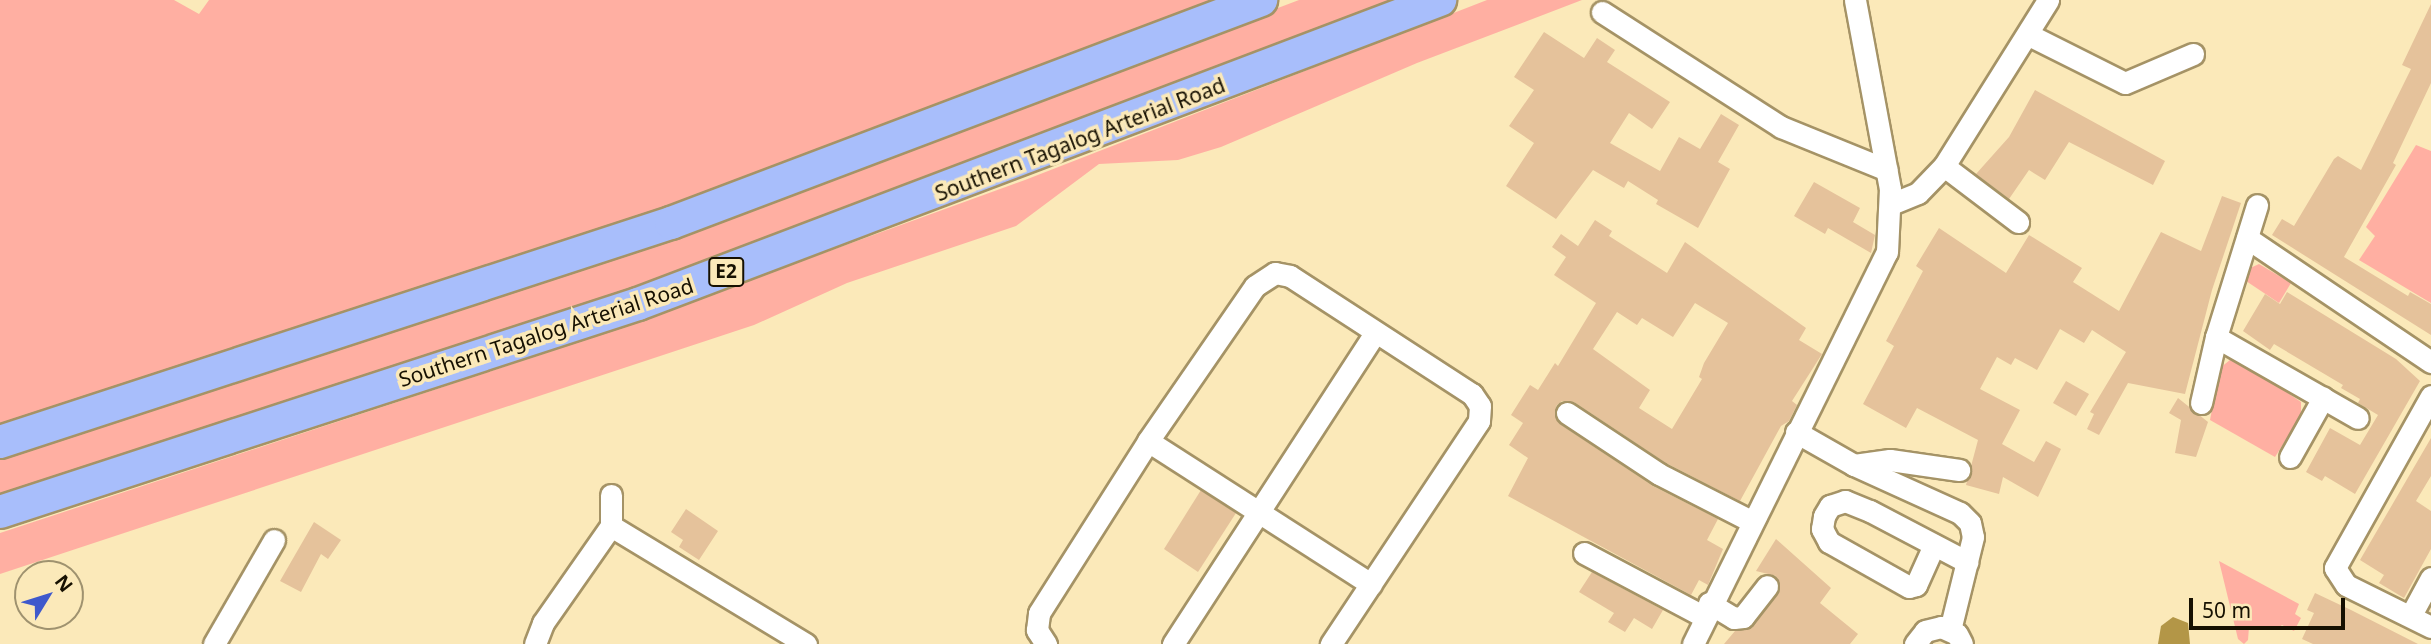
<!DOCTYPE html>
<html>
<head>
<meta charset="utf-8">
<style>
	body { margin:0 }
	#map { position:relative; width:2431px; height:644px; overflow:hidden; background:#fbe9b9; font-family:"Noto Sans",sans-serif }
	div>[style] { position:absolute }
	.green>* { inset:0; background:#ffafa2 }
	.water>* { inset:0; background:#b39647 }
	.building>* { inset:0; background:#e5c29b }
	.roads { filter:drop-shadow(2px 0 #a59366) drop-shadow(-2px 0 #a59366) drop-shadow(0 2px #a59366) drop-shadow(0 -2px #a59366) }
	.minor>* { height:21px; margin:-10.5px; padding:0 10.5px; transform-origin:10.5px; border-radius:10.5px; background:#fff }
	.highway>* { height:32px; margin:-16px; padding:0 16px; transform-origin:16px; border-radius:16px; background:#a8befb }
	span { translate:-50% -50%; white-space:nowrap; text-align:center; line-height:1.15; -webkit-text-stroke:7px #fbe9b9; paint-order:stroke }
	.shield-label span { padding:2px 5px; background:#fbe9b9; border:2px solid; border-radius:5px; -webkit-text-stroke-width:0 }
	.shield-label { font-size:19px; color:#161001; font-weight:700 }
	.street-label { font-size:21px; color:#161001 }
	.north { position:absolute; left:14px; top:560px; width:70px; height:70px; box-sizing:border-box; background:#fbe9b9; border:2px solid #9f926f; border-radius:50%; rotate:52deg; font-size:19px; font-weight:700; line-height:28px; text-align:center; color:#161001 }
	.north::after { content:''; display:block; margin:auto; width:24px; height:32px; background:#3f59cc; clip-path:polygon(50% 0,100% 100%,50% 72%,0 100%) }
	.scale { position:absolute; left:2189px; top:598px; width:156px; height:32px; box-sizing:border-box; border:4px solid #161001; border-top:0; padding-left:9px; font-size:21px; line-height:24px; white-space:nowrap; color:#161001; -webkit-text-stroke:5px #fbe9b9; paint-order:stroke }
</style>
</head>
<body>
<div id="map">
	<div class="green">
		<i style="clip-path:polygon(0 0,174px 0,199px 14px,209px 0,1229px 0,881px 133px,557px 247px,0 427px)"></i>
		<i style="clip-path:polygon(1299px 0,1412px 0,640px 292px,0 501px,0 456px,673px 236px)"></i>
		<i style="clip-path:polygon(1487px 0,1582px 0,1417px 63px,1221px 147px,1178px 160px,1099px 164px,1016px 226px,847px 283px,754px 325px,0 574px,0 533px,570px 345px,1025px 180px)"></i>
		<i style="clip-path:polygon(2416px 145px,2431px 151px,2431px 303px,2359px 260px,2375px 236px,2366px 227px)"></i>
		<i style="clip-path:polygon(2259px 264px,2291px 283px,2279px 303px,2243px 279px,2248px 269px)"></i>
		<i style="clip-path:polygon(2230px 360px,2244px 363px,2301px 402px,2301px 416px,2275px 457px,2210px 420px,2220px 368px)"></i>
		<i style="clip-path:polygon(2219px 561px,2299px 604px,2295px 614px,2301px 618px,2294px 631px,2282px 625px,2277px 629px,2249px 627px,2248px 640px,2244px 644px,2238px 639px)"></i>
	</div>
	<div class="water">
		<i style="clip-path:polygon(2173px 617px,2188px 623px,2190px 644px,2158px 644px,2161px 626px)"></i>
	</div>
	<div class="building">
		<i style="clip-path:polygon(2431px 4px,2431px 83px,2393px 163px,2396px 165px,2344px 257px,2408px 296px,2410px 292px,2431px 304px,2431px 335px,2272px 235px,2282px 219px,2294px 226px,2334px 159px,2338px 156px,2361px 170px,2411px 69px,2402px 65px)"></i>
		<i style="clip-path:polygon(1544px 32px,1584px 58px,1597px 38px,1615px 50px,1607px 62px,1670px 102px,1652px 129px,1629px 113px,1610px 143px,1660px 171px,1679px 137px,1700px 149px,1721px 114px,1739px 125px,1718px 162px,1730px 169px,1698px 228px,1656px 204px,1658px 200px,1628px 181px,1624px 188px,1593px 170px,1556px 219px,1506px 186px,1534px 143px,1509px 126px,1534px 90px,1514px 77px)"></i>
		<i style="clip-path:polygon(2035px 90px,2165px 161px,2153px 185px,2069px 142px,2045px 180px,2029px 170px,2009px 199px,1976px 174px,2009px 137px)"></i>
		<i style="clip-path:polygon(1814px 182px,1860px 208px,1853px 222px,1875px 235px,1871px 253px,1828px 228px,1825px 234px,1794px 216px)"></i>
		<i style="clip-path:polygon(2222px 196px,2241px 203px,2212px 290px,2185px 394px,2128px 383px,2099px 435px,2087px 429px,2094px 414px,2090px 412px,2126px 352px,2092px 330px,2084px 343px,2060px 329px,2037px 370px,2015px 358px,2011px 365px,1997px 357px,1980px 389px,2020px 410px,2002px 444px,2034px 462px,2046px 441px,2061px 449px,2038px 497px,2003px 477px,1999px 494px,1966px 485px,1978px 440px,1917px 408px,1906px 428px,1863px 404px,1894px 346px,1886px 341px,1923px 271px,1916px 266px,1939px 228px,2006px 273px,2029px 235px,2082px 268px,2073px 282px,2119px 311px,2161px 232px,2201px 251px)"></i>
		<i style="clip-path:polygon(evenodd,1595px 220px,1612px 231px,1609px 236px,1667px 273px,1685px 242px,1806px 328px,1799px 340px,1822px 354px,1792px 401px,1797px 405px,1789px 421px,1781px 426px,1740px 501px,1666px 463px,1574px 402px,1562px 401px,1556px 406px,1560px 424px,1653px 486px,1718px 519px,1707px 540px,1723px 549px,1708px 585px,1699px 580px,1691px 595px,1508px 496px,1528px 458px,1509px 445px,1523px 423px,1511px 415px,1530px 385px,1538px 390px,1555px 363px,1558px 366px,1596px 303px,1554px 275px,1566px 257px,1552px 247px,1561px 234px,1578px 246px,1595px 220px,1695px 303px,1728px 323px,1704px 363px,1699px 377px,1702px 379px,1672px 429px,1639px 408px,1650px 390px,1593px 349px,1617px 312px,1637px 325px,1642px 318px,1673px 337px,1695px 303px)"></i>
		<i style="clip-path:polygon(2287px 292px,2396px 359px,2420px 381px,2355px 494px,2325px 476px,2322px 481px,2306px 472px,2330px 428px,2360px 445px,2378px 415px,2358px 403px,2360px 399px,2341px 388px,2343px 385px,2274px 344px,2270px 350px,2243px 331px,2265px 294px,2280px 304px)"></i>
		<i style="clip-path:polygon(2066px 381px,2089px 394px,2076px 416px,2053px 403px)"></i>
		<i style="clip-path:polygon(2178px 398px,2208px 422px,2196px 457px,2175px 453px,2181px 420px,2169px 413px)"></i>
		<i style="clip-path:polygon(2431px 438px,2431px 476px,2416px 501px,2431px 511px,2431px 549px,2404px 598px,2379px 583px,2384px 575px,2360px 560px)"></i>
		<i style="clip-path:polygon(1201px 490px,1236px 513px,1198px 572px,1164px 549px)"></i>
		<i style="clip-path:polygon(686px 509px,718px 531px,699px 560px,679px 547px,683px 540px,671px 532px)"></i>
		<i style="clip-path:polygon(314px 522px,341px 540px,328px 559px,321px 554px,301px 592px,280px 581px)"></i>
		<i style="clip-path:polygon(1776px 539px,1831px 588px,1820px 603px,1858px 634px,1850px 644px,1724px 644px,1735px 631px,1753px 625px,1778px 593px,1776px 576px,1756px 571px)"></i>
		<i style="clip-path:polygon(1592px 572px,1663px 610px,1652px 629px,1634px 618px,1625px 632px,1608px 622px,1614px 613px,1579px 592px)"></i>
		<i style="clip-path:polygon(2315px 593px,2351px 610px,2418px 644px,2313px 644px,2302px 639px,2314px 613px,2307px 610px)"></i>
	</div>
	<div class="roads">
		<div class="minor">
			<i style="left:1602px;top:12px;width:213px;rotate:32.7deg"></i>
			<i style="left:1781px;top:127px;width:114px;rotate:22.1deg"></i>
			<i style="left:2029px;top:35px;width:107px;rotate:26.6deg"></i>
			<i style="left:2125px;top:83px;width:74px;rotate:-23.1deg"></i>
			<i style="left:1944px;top:166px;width:93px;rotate:37.1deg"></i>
			<i style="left:1891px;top:204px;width:29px;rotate:-22deg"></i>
			<i style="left:1918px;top:193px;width:37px;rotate:-46deg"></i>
			<i style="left:1944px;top:166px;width:196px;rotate:-57.9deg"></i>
			<i style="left:2247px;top:238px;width:222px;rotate:34deg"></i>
			<i style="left:2216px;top:337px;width:163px;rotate:29.7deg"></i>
			<i style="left:2431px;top:396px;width:197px;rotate:119.2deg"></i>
			<i style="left:2335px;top:568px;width:20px;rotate:57deg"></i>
			<i style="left:2346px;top:585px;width:95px;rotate:26.3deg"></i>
			<i style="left:2201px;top:403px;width:68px;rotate:-77.2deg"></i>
			<i style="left:2216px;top:337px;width:138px;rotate:-72.7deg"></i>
			<i style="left:1567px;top:413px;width:110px;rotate:33.5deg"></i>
			<i style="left:1659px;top:474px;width:103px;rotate:27.1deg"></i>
			<i style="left:1796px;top:432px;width:67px;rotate:29.6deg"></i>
			<i style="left:1854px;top:465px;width:116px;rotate:24.4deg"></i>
			<i style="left:1960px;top:513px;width:14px;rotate:45deg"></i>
			<i style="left:1970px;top:523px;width:14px;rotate:78deg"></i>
			<i style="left:1973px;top:537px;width:96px;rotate:103.9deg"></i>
			<i style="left:1148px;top:441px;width:265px;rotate:32.7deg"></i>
			<i style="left:2290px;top:457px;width:68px;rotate:-60.8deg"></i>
			<i style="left:1854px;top:465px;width:36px;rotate:-8deg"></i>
			<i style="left:1890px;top:460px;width:70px;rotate:8.2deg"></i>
			<i style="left:611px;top:526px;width:228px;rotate:31.2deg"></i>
			<i style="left:1934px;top:545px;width:44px;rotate:114.2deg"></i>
			<i style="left:1916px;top:585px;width:7px;rotate:164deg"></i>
			<i style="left:1909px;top:587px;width:92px;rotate:-150.6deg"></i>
			<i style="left:1829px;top:542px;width:15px;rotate:-118deg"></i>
			<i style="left:1822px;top:529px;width:13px;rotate:-81deg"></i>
			<i style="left:1824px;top:516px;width:12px;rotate:-59deg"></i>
			<i style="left:1830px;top:506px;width:16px;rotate:-18deg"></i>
			<i style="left:1845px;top:501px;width:27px;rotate:22deg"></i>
			<i style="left:1870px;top:511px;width:110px;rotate:27.7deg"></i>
			<i style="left:1584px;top:553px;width:135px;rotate:27.9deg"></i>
			<i style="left:1709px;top:603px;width:29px;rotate:31deg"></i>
			<i style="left:1734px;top:618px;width:9px;rotate:-6deg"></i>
			<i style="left:1743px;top:617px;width:39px;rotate:-52deg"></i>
			<i style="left:2411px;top:615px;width:42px;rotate:-61.6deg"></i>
			<i style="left:214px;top:644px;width:120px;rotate:-60deg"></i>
			<i style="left:535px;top:644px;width:22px;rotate:-69deg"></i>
			<i style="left:543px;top:623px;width:118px;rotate:-55deg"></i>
			<i style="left:611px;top:526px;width:31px;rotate:-90deg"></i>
			<i style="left:1046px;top:644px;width:17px;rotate:-123deg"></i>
			<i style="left:1037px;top:630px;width:17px;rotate:-83deg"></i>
			<i style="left:1039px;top:613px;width:204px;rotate:-57.6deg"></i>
			<i style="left:1148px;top:441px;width:188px;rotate:-55.4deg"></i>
			<i style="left:1255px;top:286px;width:24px;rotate:-33deg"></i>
			<i style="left:1275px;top:273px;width:15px;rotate:11deg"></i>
			<i style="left:1290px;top:276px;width:217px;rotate:33deg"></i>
			<i style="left:1472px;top:394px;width:14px;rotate:56deg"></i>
			<i style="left:1480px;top:406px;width:15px;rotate:94deg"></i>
			<i style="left:1479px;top:421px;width:268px;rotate:123.6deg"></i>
			<i style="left:1173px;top:644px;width:371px;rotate:-57deg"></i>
			<i style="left:1693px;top:644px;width:437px;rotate:-63.7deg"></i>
			<i style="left:1887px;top:252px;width:63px;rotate:-87.3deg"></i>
			<i style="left:1890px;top:189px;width:192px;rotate:-100.5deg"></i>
			<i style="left:1915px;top:644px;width:16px;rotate:-52deg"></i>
			<i style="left:1925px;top:631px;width:16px;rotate:-14deg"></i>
			<i style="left:1941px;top:627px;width:17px;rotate:24deg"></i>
			<i style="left:1957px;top:634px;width:11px;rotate:63deg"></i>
		</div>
		<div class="highway">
			<i style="left:0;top:442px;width:706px;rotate:-18.08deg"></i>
			<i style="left:671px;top:223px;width:631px;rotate:-20.7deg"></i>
			<i style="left:0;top:512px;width:671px;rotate:-18.06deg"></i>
			<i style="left:638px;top:304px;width:858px;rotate:-20.76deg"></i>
		</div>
	</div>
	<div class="shield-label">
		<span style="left:726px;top:272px">E2</span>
	</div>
	<div class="street-label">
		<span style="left:1080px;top:139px;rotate:-21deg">Southern Tagalog Arterial Road</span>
		<span style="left:546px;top:332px;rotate:-18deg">Southern Tagalog Arterial Road</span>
	</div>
	<div class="north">N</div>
	<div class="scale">50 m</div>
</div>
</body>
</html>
